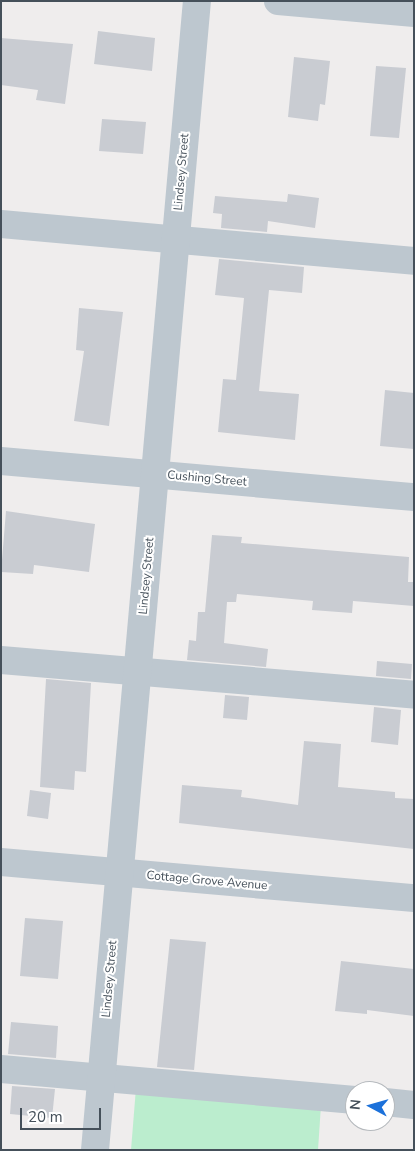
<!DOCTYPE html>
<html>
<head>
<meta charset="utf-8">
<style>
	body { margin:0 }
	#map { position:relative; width:415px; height:1151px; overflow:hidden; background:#efeded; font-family:"Nunito Sans",sans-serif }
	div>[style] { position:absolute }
	.green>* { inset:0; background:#bbedce }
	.building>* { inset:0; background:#c9ccd2 }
	.minor>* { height:28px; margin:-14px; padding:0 14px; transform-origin:14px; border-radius:14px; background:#bdc7cf }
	span { translate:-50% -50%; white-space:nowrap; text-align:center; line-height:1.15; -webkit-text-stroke:4px #fff; paint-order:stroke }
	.street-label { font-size:12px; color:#45505a }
	.frame { position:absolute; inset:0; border:2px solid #45505a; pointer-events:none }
	.north { position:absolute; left:345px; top:1081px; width:50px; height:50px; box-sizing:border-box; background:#fff; border:1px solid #b5b9bd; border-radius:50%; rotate:276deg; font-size:14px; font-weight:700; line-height:20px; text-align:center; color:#45505a }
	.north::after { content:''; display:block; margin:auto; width:18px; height:22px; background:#1c71da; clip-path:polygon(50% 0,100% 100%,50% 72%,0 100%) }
	.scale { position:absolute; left:20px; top:1108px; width:81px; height:22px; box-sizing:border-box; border:2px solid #45505a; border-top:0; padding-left:6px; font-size:15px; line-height:18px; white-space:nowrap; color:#45505a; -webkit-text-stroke:4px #fff; paint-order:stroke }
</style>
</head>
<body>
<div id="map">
	<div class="green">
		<i style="clip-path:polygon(136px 1088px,321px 1105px,318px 1150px,131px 1150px)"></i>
	</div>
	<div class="building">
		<i style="clip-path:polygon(98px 31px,155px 38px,152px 71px,94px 64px)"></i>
		<i style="clip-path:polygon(1px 38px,73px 44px,65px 104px,36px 100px,38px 90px,1px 85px)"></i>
		<i style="clip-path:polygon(294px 57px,330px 61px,325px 105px,320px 104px,318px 121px,288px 117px)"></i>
		<i style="clip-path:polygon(376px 66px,406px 68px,399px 138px,370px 136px)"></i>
		<i style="clip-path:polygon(102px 119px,146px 122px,143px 154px,99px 151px)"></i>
		<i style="clip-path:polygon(288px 194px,319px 198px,315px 228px,268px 221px,267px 232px,221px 228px,222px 214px,213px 213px,215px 196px,287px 202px)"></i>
		<i style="clip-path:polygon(219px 259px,304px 267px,302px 293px,269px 290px,259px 391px,299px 394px,295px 440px,218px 432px,223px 379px,236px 380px,244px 298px,215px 295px)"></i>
		<i style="clip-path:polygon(79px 308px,123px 312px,109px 426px,74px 421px,84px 351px,76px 350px)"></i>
		<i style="clip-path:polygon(385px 390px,414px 393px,414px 449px,380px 446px)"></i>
		<i style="clip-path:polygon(6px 511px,95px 524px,89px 572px,34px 565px,33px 574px,1px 572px)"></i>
		<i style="clip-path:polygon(212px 535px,242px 537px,241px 543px,409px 557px,408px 582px,414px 582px,414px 606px,353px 601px,352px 613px,312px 610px,313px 601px,237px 594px,236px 602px,227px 602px,224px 643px,268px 649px,266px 667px,187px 660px,189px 640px,196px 641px,198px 612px,205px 612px)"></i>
		<i style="clip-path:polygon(377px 661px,412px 664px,411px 679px,376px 676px)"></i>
		<i style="clip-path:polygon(46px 679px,91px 683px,86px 772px,75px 771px,74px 790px,40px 787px)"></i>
		<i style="clip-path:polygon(225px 695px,249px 697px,247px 720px,223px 718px)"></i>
		<i style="clip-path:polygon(374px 707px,401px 710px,398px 745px,371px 742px)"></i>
		<i style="clip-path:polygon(304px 741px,341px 744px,338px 787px,395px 792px,395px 798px,414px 799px,414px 849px,179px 823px,182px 785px,242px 790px,241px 797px,298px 805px)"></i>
		<i style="clip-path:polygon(30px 790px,51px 793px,48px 819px,27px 816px)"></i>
		<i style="clip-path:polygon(25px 918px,63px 921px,58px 979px,20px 976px)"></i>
		<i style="clip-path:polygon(170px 939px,206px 942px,194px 1070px,157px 1067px)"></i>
		<i style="clip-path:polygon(341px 961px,414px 969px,414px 1016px,367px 1010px,367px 1014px,335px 1011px)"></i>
		<i style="clip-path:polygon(11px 1022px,58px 1026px,56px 1058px,8px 1054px)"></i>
		<i style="clip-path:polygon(12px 1086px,55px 1089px,52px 1118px,10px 1114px)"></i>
	</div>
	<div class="minor">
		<i style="left:278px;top:1px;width:137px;rotate:5deg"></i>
		<i style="left:1px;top:224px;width:415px;rotate:5.1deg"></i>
		<i style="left:1px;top:461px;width:415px;rotate:5deg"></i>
		<i style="left:1px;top:660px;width:414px;rotate:4.8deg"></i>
		<i style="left:1px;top:862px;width:415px;rotate:5deg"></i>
		<i style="left:1px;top:1069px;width:355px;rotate:5deg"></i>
		<i style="left:385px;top:1102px;width:29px;rotate:6deg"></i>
		<i style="left:95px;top:1150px;width:1154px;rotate:-84.93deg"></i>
	</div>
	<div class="street-label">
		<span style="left:182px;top:172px;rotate:-85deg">Lindsey Street</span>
		<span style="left:207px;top:479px;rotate:5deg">Cushing Street</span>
		<span style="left:147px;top:576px;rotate:-85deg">Lindsey Street</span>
		<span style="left:207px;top:881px;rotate:5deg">Cottage Grove Avenue</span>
		<span style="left:110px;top:979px;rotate:-85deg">Lindsey Street</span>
	</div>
	<div class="frame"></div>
	<div class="north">N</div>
	<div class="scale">20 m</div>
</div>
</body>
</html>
